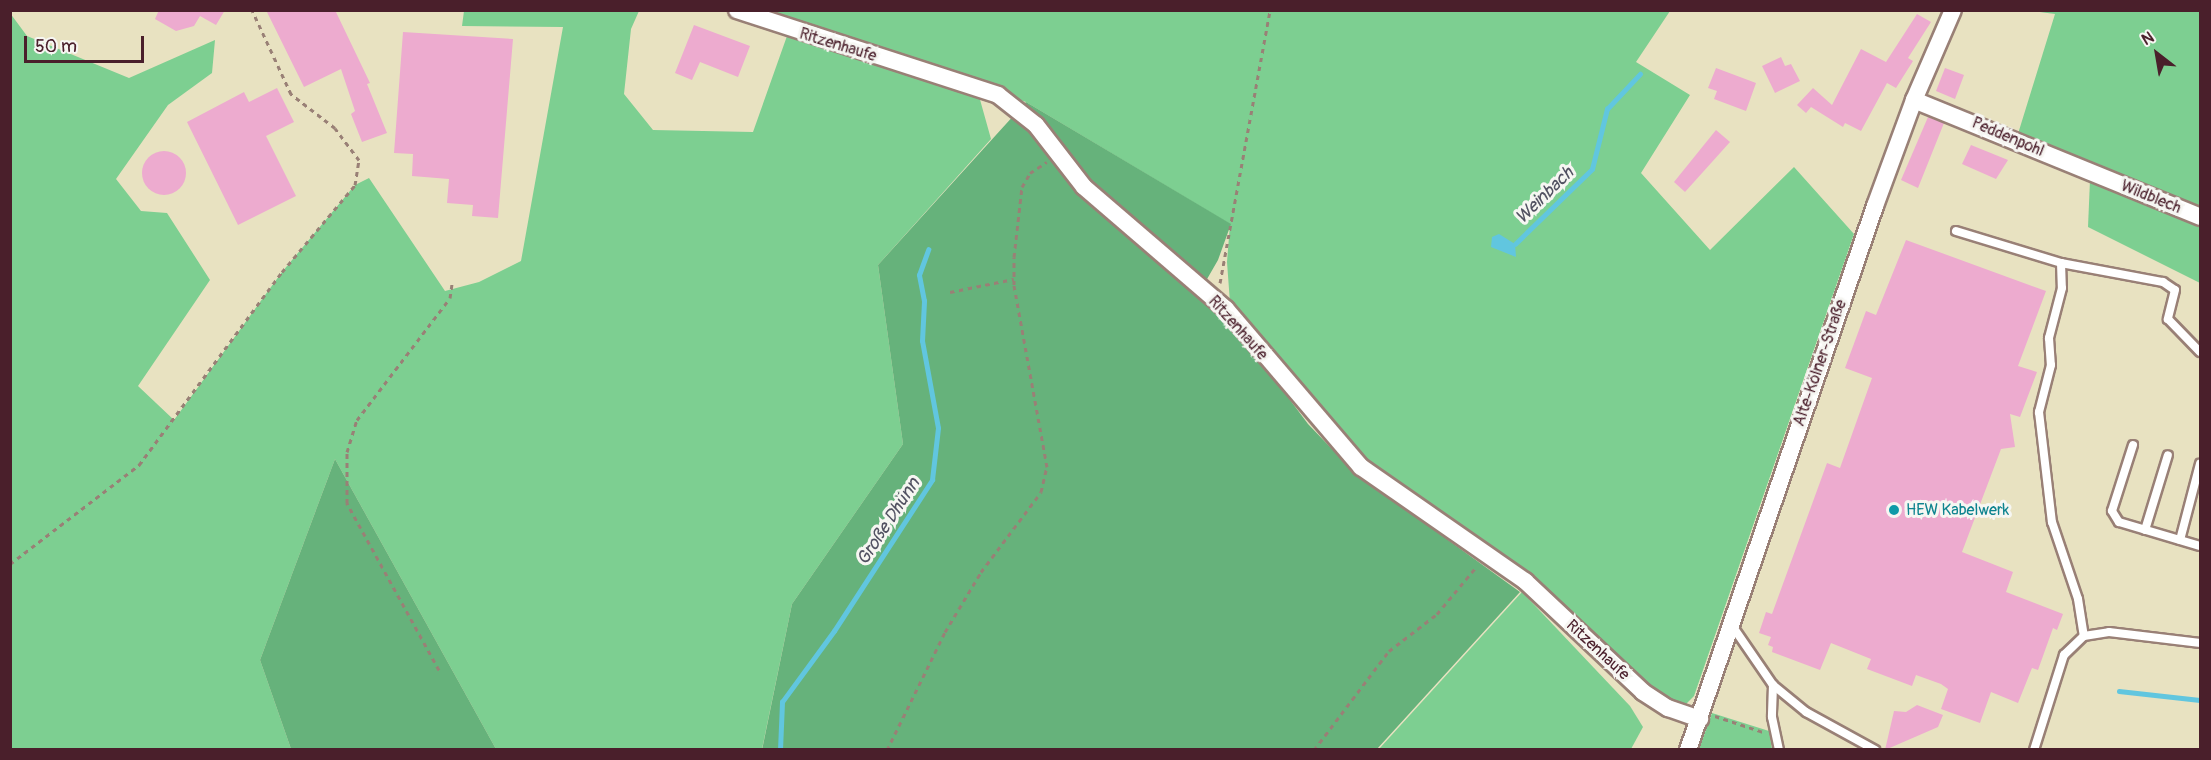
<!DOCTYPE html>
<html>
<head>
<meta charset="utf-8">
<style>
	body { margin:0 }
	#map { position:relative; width:2211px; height:760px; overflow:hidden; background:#e8e2c1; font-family:Pangolin,sans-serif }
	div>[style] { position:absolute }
	.green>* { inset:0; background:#7dcf91 }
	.forest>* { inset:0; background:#66b27b }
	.water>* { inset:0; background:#61c6df }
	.stream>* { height:4.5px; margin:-2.25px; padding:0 2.25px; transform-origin:2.25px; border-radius:2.25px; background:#61c6df }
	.building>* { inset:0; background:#edabcf }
	.round { border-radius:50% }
	.path>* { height:3px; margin-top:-1.5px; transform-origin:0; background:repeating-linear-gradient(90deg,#998076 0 4.5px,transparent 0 9px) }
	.roads { filter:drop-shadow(2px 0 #998076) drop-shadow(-2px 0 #998076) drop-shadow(0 2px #998076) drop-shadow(0 -2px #998076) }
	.lane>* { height:8px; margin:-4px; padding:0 4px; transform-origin:4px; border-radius:4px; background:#fff }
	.street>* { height:16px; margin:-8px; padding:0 8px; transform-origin:8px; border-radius:8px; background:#fff }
	.dots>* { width:16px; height:16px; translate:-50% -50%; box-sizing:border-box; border:3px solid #f6f6f2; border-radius:50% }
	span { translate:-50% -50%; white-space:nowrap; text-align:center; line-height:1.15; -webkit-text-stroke:6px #f6f6f2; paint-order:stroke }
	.street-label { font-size:16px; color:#4a1f2b }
	.culture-label { font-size:16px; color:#0d838f }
	.left { translate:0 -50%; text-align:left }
	.water-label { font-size:18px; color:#515161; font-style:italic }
	.frame { position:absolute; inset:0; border:12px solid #4a1f2b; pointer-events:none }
	.north { position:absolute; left:2127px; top:24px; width:60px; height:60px; -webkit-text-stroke:4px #f6f6f2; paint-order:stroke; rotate:329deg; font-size:16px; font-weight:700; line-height:24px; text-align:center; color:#4a1f2b }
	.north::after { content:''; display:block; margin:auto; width:21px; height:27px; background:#4a1f2b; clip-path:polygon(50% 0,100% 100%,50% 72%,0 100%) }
	.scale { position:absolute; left:24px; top:36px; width:120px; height:27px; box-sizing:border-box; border:3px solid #4a1f2b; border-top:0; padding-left:8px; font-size:18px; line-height:21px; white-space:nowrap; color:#4a1f2b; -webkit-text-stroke:4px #f6f6f2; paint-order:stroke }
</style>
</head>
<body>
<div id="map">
	<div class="green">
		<i style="clip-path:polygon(464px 11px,639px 11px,631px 29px,624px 94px,653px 130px,753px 132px,787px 36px,979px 96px,991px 139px,878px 265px,903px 444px,792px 604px,762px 749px,496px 749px,335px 459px,260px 660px,291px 749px,11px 749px,10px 13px,27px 36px,129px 78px,215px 40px,212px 73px,168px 105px,116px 179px,141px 211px,167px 213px,210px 280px,138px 386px,174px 420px,282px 272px,355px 185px,369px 178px,445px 291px,479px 282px,521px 261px,563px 27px,462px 26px)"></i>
		<i style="clip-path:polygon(756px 11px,1670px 11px,1636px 62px,1690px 95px,1641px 173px,1710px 250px,1794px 167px,1854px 234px,1694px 696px,1684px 706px,1646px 685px,1494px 552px,1366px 462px,1230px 303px,1227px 262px,1230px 224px,1026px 102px)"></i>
		<i style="clip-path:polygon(2032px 11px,2200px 11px,2200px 211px,2017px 137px,2055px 14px)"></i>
		<i style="clip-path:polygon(2090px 180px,2200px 225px,2200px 283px,2088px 227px)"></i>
		<i style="clip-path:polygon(1522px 592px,1630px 706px,1643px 727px,1631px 749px,1379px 749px)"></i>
		<i style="clip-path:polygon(1712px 713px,1769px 731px,1772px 749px,1699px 749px)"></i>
	</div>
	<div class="forest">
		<i style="clip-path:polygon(1026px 102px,1231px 224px,1218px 260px,1199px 293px,1224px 312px,1308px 424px,1354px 472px,1520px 592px,1377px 749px,762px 750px,792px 604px,903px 444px,878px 265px)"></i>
		<i style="clip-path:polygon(335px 459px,496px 749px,291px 749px,260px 660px)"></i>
	</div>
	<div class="water">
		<i style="clip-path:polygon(1499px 234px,1515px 244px,1516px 257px,1491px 247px,1492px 237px)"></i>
	</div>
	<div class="stream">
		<i style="left:1515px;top:244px;width:107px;rotate:-44.2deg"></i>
		<i style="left:1592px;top:169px;width:62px;rotate:-76deg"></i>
		<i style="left:1607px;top:109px;width:48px;rotate:-46.7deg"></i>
		<i style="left:2119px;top:691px;width:81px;rotate:6.3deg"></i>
		<i style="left:780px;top:750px;width:48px;rotate:-87.6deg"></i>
		<i style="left:782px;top:702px;width:88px;rotate:-53.8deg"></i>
		<i style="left:834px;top:631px;width:180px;rotate:-57deg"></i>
		<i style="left:932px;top:480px;width:52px;rotate:-83.4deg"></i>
		<i style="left:938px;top:428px;width:88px;rotate:-100.4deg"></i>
		<i style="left:922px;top:341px;width:40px;rotate:-87.1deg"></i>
		<i style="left:924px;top:301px;width:26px;rotate:-101deg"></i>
		<i style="left:919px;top:275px;width:27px;rotate:-70deg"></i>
	</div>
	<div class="building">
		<i style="clip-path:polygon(159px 10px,225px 10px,216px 25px,200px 16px,194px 26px,176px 31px,155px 19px)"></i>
		<i style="clip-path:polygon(266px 10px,335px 10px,370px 83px,367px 84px,387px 133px,362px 142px,351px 114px,355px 111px,341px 69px,304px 87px)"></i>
		<i style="clip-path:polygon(1917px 14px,1931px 22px,1908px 58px,1913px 61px,1896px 88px,1887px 83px,1861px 131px,1845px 123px,1843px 127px,1811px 107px,1806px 113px,1797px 105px,1813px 88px,1832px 105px,1861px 49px,1886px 62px)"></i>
		<i style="clip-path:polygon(694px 25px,750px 46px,738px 77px,700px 62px,692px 80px,675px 73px)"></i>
		<i style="clip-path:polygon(403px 32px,513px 39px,498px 218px,472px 216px,473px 205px,447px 203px,449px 179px,412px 176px,413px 154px,394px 153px)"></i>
		<i style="clip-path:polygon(1781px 57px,1785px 66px,1791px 64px,1800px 81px,1775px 93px,1762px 66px)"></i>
		<i style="clip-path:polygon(1716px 68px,1756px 83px,1746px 111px,1714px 99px,1717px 91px,1708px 88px)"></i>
		<i style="clip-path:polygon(1945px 68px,1964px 75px,1955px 99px,1936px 91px)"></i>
		<i style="clip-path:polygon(277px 88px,294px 122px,266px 136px,296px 196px,238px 225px,187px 122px,244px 92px,249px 102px)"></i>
		<i style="clip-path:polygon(1928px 117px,1944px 123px,1918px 188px,1901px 180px)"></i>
		<i style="clip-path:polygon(1716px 130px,1730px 142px,1685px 192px,1674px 182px)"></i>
		<i style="clip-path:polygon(1971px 145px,2008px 160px,1996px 179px,1962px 164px)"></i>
		<i class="round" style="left:142px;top:151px;width:44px;height:44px"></i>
		<i style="clip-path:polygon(1906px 240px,2046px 291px,2018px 366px,2037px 372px,2020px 417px,2010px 414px,2015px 447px,2001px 449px,1962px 552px,2013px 572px,2006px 592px,2063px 614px,2057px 630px,2053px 628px,2038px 670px,2032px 668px,2018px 703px,1991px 692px,1980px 723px,1941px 709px,1948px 689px,1941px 684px,1916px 675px,1912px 686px,1867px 669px,1871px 659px,1831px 643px,1820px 670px,1772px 652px,1773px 647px,1768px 645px,1771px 637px,1759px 633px,1766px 612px,1772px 614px,1827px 463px,1840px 468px,1872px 378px,1845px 368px,1866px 311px,1876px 315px)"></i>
		<i style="clip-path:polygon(1917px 705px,1943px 715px,1938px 727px,1885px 750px,1894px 711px,1906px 712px)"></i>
	</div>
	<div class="path">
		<i style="left:1220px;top:283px;width:278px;rotate:-79.6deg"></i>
		<i style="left:950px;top:292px;width:65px;rotate:-11.5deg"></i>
		<i style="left:10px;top:564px;width:163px;rotate:-37.5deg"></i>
		<i style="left:139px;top:465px;width:240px;rotate:-53.5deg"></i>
		<i style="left:282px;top:272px;width:114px;rotate:-50deg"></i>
		<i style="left:355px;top:185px;width:25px;rotate:-81deg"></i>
		<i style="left:359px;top:160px;width:40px;rotate:-127deg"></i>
		<i style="left:335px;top:128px;width:56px;rotate:-142.3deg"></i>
		<i style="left:291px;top:94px;width:93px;rotate:-114.9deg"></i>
		<i style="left:439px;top:670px;width:191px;rotate:-118.9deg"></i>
		<i style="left:347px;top:503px;width:51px;rotate:-90deg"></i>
		<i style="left:347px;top:452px;width:34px;rotate:-73deg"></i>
		<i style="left:357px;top:420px;width:153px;rotate:-52.7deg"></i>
		<i style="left:450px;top:298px;width:15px;rotate:-82deg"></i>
		<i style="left:1715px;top:716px;width:51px;rotate:18.4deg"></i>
		<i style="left:887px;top:750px;width:131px;rotate:-63.8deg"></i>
		<i style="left:945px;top:632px;width:70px;rotate:-59deg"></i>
		<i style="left:981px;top:572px;width:100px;rotate:-53.1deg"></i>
		<i style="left:1041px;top:492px;width:26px;rotate:-77deg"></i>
		<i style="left:1047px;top:467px;width:185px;rotate:-100.3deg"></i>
		<i style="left:1014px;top:285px;width:28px;rotate:-90deg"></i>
		<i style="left:1014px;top:257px;width:70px;rotate:-83.5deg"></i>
		<i style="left:1022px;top:187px;width:16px;rotate:-60deg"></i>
		<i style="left:1030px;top:173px;width:20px;rotate:-33deg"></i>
		<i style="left:1314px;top:750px;width:124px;rotate:-52.9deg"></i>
		<i style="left:1389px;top:651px;width:61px;rotate:-37.6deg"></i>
		<i style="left:1437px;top:614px;width:62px;rotate:-50.2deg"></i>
	</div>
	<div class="roads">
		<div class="lane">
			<i style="left:1956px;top:231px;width:110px;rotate:16.9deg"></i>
			<i style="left:2061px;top:263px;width:25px;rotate:88deg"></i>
			<i style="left:2062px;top:288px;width:52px;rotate:104.6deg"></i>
			<i style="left:2049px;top:338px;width:27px;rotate:86deg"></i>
			<i style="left:2051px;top:365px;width:49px;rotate:104.3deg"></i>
			<i style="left:2039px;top:412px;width:111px;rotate:83.3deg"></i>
			<i style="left:2052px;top:522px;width:81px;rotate:71.3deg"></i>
			<i style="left:2078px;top:599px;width:37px;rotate:81deg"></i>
			<i style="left:2061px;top:263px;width:104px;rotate:10.6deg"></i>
			<i style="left:2163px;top:282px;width:14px;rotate:34deg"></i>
			<i style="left:2175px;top:290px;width:30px;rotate:104deg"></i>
			<i style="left:2168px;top:319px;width:46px;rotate:45.9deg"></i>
			<i style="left:2133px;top:445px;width:69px;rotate:107.7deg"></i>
			<i style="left:2112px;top:511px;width:13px;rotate:58deg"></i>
			<i style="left:2119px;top:522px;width:84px;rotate:16.5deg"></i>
			<i style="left:2145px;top:530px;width:78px;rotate:-73deg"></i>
			<i style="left:2180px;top:540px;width:79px;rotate:-75.3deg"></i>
			<i style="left:1731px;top:624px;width:74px;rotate:55.5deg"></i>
			<i style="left:1773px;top:685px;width:43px;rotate:39.3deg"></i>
			<i style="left:1806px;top:712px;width:79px;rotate:28.8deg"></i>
			<i style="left:1773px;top:685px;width:32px;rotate:92deg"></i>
			<i style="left:1772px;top:717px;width:34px;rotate:78deg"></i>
			<i style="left:2034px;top:750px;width:100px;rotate:-72.5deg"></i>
			<i style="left:2064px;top:655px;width:28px;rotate:-44deg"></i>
			<i style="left:2084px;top:636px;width:25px;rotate:-9deg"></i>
			<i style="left:2109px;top:632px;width:92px;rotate:6.9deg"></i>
		</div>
		<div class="street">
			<i style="left:737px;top:10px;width:274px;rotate:18deg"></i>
			<i style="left:998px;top:95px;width:48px;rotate:38.3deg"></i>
			<i style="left:1036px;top:125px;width:78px;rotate:52.3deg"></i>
			<i style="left:1084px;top:187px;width:187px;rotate:40.7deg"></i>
			<i style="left:1226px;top:309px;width:208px;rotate:49.5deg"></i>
			<i style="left:1361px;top:467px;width:200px;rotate:34.8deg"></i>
			<i style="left:1525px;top:581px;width:162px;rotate:43.2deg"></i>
			<i style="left:1643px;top:692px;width:30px;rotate:33deg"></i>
			<i style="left:1668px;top:708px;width:34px;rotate:19deg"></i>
			<i style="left:1914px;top:100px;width:309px;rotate:22.2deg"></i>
			<i style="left:1688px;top:750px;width:575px;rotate:-71.03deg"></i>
			<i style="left:1875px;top:206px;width:113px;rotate:-69.8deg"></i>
			<i style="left:1914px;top:100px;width:98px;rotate:-66.6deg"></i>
		</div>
	</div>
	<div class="dots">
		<i style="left:1894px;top:510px;background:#0f9aa8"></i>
	</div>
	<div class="street-label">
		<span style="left:838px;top:45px;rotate:17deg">Ritzenhaufe</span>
		<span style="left:2008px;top:137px;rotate:23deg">Peddenpohl</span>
		<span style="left:2151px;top:197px;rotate:22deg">Wildblech</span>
		<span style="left:1238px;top:328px;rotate:48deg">Ritzenhaufe</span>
		<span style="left:1820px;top:363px;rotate:-71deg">Alte-Kölner-Straße</span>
		<span style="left:1598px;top:650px;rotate:43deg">Ritzenhaufe</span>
	</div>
	<div class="culture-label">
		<span class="left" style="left:1906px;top:510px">HEW Kabelwerk</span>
	</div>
	<div class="water-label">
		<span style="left:1545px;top:196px;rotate:-44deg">Weinbach</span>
		<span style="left:889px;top:522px;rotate:-57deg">Große Dhünn</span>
	</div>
	<div class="frame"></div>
	<div class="north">N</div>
	<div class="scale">50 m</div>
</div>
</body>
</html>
